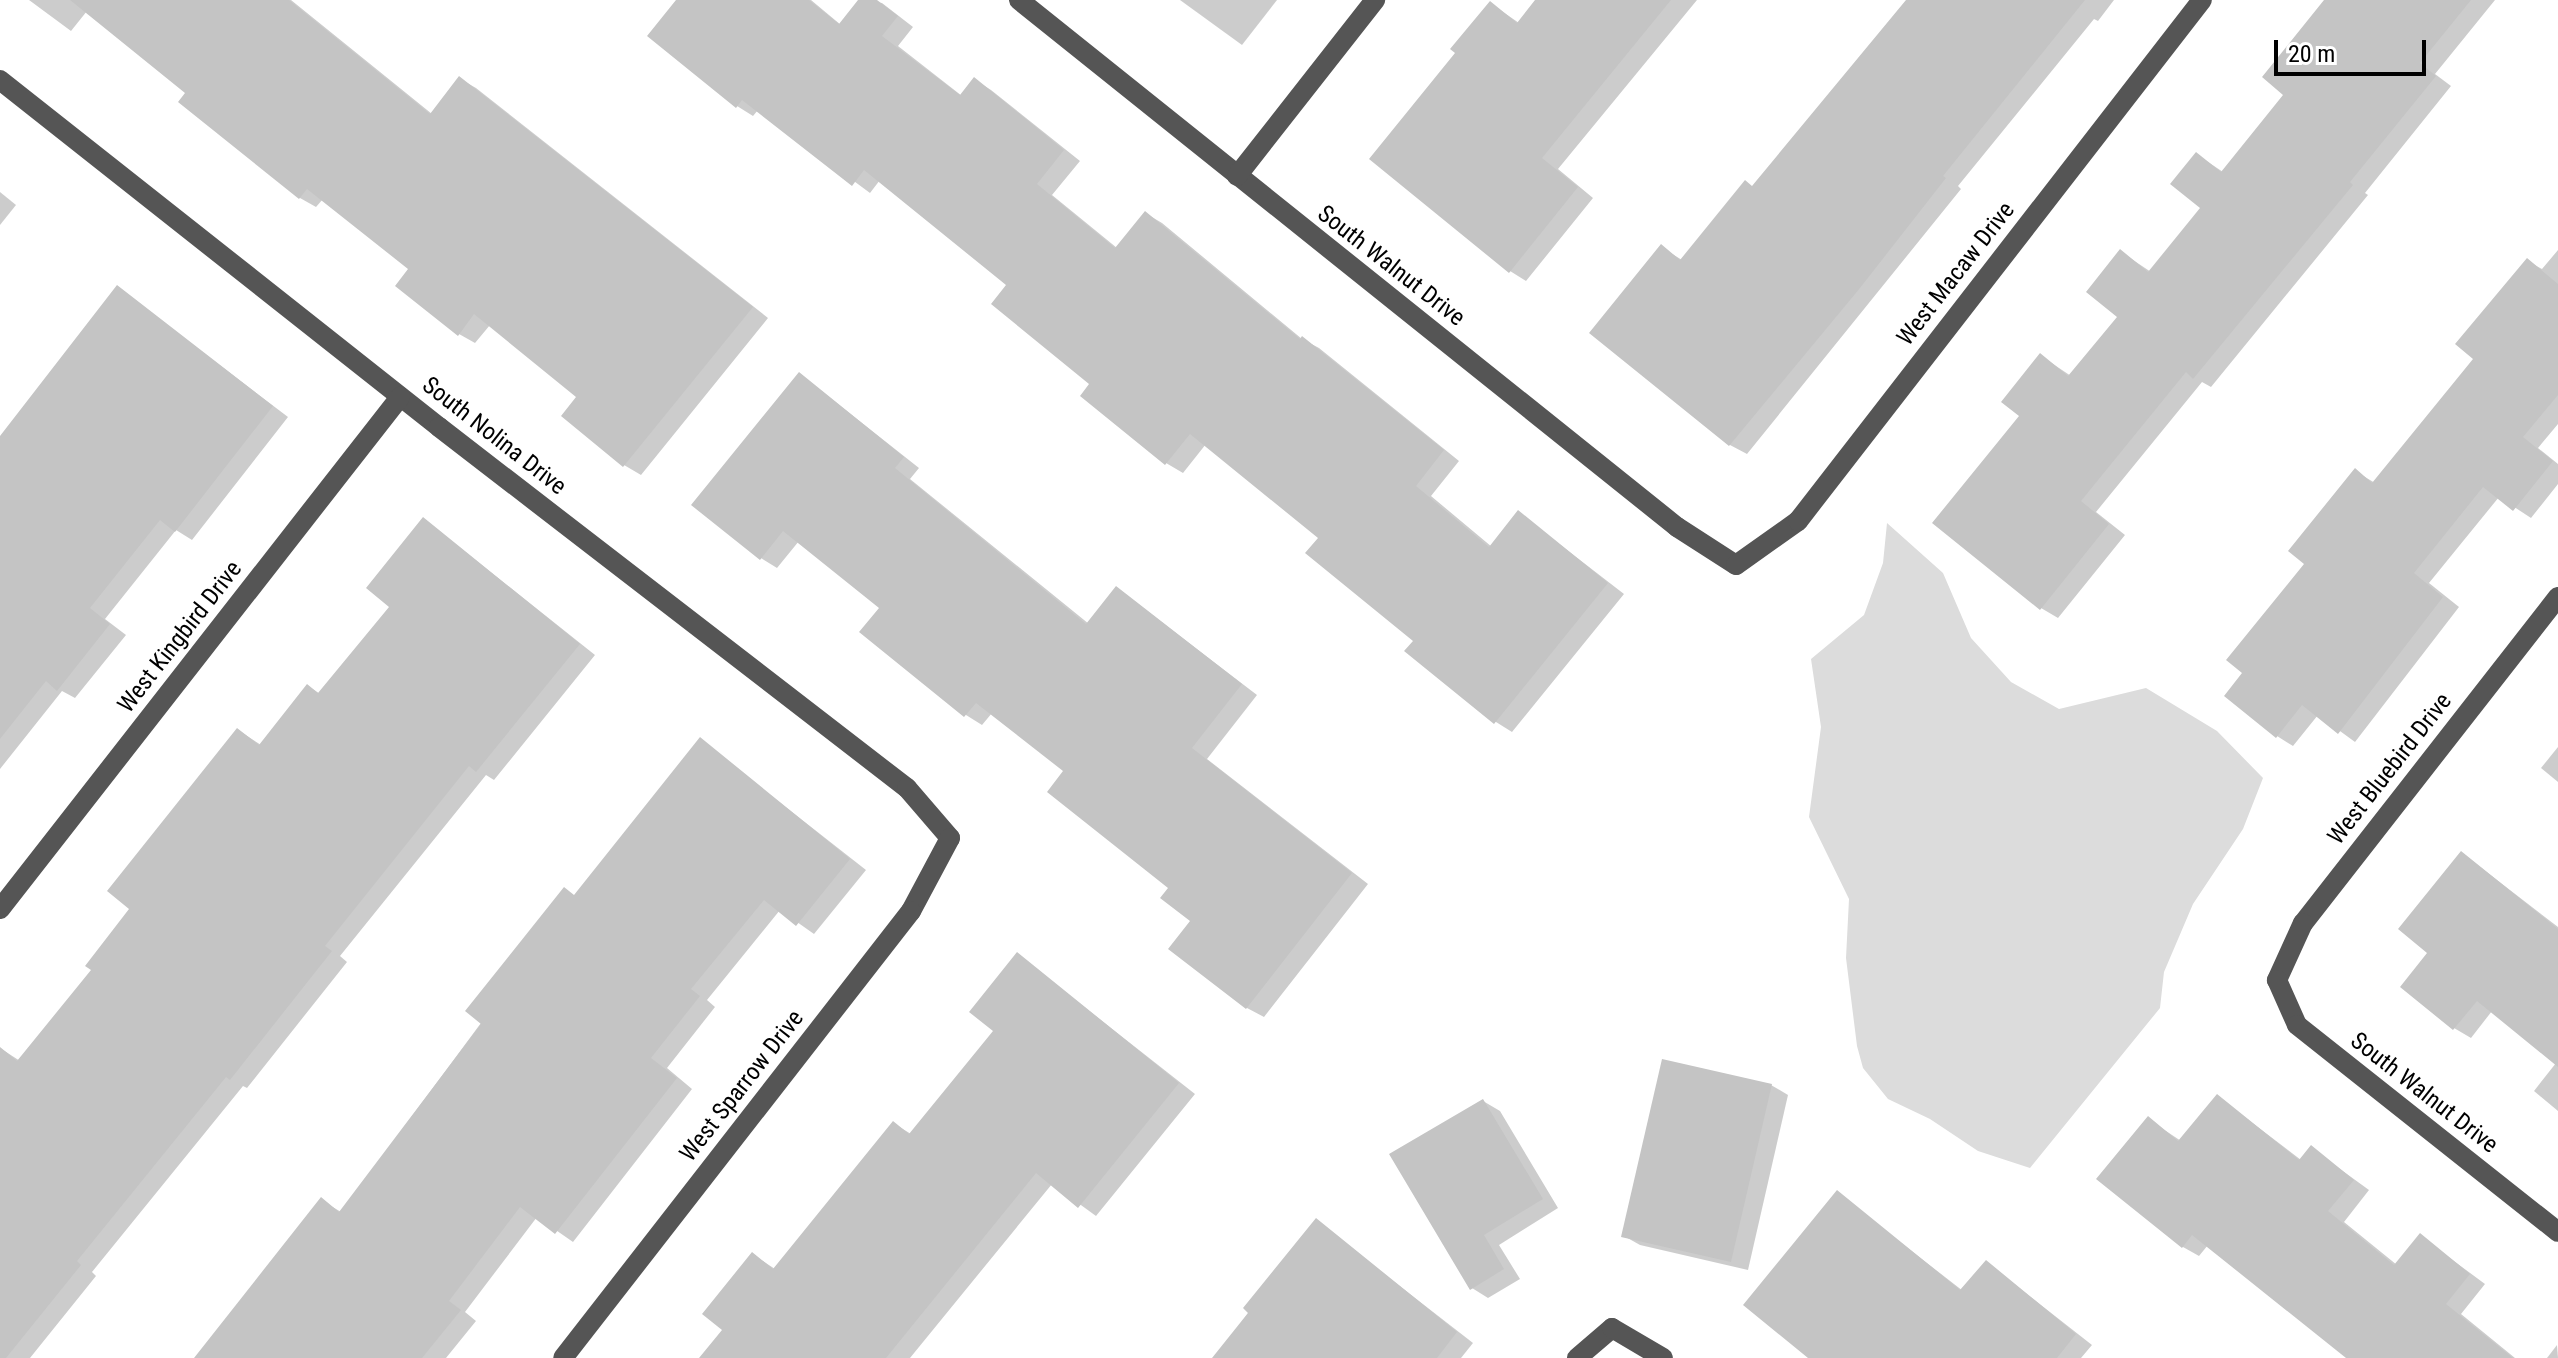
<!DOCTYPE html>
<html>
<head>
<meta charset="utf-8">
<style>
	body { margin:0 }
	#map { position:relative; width:2558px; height:1358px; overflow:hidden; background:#fff; font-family:"Roboto Condensed",sans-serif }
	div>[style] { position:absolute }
	.green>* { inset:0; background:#dcdcdc }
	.shadow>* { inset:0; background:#0003 }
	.building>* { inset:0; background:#c4c4c4 }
	.minor>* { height:20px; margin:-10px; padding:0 10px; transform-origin:10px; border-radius:10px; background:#555 }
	span { translate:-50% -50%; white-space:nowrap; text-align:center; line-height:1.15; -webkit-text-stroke:6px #fff; paint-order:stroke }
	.street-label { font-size:24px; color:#000 }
	.scale { position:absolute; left:2274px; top:40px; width:152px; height:36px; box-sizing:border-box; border:4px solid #000; border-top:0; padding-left:10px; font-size:24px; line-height:28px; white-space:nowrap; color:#000; -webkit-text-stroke:6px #fff; paint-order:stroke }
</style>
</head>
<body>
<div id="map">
	<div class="green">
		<i style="clip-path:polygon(1887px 523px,1943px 573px,1971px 638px,2011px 682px,2059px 709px,2146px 688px,2217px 731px,2263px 778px,2243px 829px,2193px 904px,2164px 972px,2160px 1008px,2030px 1168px,1978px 1151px,1930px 1119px,1888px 1099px,1863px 1068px,1857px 1046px,1846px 958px,1849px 899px,1809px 817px,1821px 727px,1811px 659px,1864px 615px,1883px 563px)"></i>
	</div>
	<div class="shadow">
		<i style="clip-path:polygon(29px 0,291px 0,432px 114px,460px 79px,476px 88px,768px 318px,641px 475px,624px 465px,579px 397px,490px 325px,475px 343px,459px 334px,411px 269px,323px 199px,316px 207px,300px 198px,188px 92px,87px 11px,71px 31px)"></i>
		<i style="clip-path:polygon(679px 0,811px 0,841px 25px,861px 0,882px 3px,913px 27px,898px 46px,962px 96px,975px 80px,991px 90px,1080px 161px,1052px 195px,1117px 248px,1145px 213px,1162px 223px,1302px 339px,1319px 348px,1459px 461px,1431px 496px,1492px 547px,1519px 513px,1624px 594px,1512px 732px,1496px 722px,1407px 651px,1416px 640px,1321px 537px,1206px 444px,1183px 473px,1166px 463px,1092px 384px,1009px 285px,880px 180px,870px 193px,758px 110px,753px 116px,737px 106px)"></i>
		<i style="clip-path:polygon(1180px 0,1277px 0,1242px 45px)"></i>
		<i style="clip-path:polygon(1538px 0,1697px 0,1558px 169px,1593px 198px,1526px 281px,1510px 271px,1458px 53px,1490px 3px,1519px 23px)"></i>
		<i style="clip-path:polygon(1907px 0,2114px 0,2098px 21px,2094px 19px,1958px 186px,1961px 189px,1747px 454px,1730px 445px,1661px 247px,1682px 260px,1753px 187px)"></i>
		<i style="clip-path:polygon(2327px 0,2495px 0,2435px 74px,2451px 86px,2365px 193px,2368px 195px,2211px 387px,2202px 382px,2096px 512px,2125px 535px,2058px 618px,2041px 608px,2021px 416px,2041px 356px,2071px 376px,2119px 316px,2121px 252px,2151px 272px,2203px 208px,2196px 154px,2223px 172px,2286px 94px)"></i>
		<i style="clip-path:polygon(0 192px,16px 205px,0 225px)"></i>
		<i style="clip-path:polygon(2558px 250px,2558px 424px,2538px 448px,2558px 464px,2558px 484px,2531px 518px,2499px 497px,2429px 583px,2459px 607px,2355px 742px,2318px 715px,2293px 746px,2277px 736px,2245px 673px,2355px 471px,2375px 483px,2476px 358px,2527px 261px,2542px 269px)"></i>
		<i style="clip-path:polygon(118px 288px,288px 417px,192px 540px,176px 530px,105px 619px,126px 635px,75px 698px,62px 691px,0 769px,0 448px)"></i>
		<i style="clip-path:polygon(800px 374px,919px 468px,910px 479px,1089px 624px,1117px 588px,1257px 695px,1207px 759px,1368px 884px,1264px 1017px,1247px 1008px,1171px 887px,1066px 770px,992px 713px,982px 725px,966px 715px,881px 608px,799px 541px,777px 568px,761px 558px)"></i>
		<i style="clip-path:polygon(424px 519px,595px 655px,494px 780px,486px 775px,340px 956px,347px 962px,247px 1088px,243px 1086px,92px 1272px,96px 1276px,30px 1358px,0 1358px,0 1048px,20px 1061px,93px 970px,238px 730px,261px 745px,308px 686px,320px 694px,392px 607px)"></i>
		<i style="clip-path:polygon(700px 740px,866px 870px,814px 934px,780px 910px,707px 1000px,715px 1007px,667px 1068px,692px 1089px,573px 1242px,537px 1217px,465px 1312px,476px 1321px,446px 1358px,196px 1358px,321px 1200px,341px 1212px,575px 896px)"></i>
		<i style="clip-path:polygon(2558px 747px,2558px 782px,2541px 768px)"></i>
		<i style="clip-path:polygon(2462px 853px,2558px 927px,2558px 1111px,2534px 1091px,2556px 1063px,2492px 1011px,2471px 1038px,2454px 1028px,2430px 953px)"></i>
		<i style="clip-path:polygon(1018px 955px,1195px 1094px,1096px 1216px,1052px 1184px,910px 1358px,701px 1358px,725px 1330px,752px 1254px,775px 1269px,893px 1123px,911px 1134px,995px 1030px)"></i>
		<i style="clip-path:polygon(1771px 1085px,1788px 1095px,1748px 1270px,1640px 1245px,1624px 1236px)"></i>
		<i style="clip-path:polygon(2217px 1096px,2301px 1160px,2311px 1148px,2369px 1190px,2344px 1222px,2397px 1265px,2420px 1236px,2485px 1284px,2461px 1314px,2515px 1358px,2349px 1358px,2208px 1245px,2199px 1256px,2183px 1247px,2148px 1119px,2181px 1141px)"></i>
		<i style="clip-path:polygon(1483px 1101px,1500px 1111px,1558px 1208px,1499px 1245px,1520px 1279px,1488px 1298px,1472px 1288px)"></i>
		<i style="clip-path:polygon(1837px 1193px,1963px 1291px,1986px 1262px,2092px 1345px,2081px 1358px,1812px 1358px)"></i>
		<i style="clip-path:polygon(1316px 1221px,1473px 1343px,1461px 1358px,1215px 1358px)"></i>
		<i style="clip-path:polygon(2557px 1345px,2558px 1358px,2547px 1358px)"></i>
	</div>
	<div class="building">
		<i style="clip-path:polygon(70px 0,289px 0,430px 114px,459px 76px,753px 307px,623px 467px,561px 416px,576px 397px,474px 314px,458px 336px,395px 286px,408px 269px,307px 189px,299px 199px,178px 102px,185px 93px)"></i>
		<i style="clip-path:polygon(676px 0,809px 0,839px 24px,858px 0,877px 0,898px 16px,882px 36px,960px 95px,974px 77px,1064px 150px,1037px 184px,1115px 248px,1145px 211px,1300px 339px,1302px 336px,1444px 450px,1416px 486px,1489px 547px,1518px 510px,1608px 583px,1494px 724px,1404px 651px,1413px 641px,1305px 553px,1318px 538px,1190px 434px,1165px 465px,1080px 396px,1089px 384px,991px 304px,1006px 285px,864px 170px,852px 186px,742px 100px,736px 108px,647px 36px)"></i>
		<i style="clip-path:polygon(1535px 0,1671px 0,1542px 158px,1578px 187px,1509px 273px,1369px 159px,1455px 53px,1450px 49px,1490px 1px,1517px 23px)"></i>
		<i style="clip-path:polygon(1906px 0,2085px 0,1943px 176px,1946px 178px,1860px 288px,1729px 446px,1589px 333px,1661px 244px,1680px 260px,1745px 180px,1752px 186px)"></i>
		<i style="clip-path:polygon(2324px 0,2471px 0,2420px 63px,2436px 76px,2350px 182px,2353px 185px,2193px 379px,2186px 372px,2081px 501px,2109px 524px,2040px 610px,1932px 523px,2019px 416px,2001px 402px,2040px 353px,2068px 376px,2117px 317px,2086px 292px,2120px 249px,2148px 272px,2200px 208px,2170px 184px,2196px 152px,2221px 172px,2283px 95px,2262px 77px)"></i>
		<i style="clip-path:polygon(2527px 258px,2558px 284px,2558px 395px,2523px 437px,2553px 461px,2513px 511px,2483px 487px,2414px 573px,2443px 597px,2338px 734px,2302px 705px,2276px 738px,2224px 696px,2242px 673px,2226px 660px,2304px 564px,2288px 551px,2355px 468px,2372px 483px,2473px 359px,2455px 344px)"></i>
		<i style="clip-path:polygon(117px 285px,273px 406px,175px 532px,160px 520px,90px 608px,110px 624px,57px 691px,46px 681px,0 739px,0 436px)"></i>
		<i style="clip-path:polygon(799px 372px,904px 457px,895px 468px,1086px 624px,1116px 586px,1242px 684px,1192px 748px,1352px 873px,1246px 1009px,1168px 949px,1190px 921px,1160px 898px,1168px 888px,1047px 792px,1063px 771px,976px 703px,964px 717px,859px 632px,879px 608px,783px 531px,760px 560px,691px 505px)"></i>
		<i style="clip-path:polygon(423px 517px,580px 644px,476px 772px,469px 766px,325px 946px,332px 951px,230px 1080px,226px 1077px,77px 1261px,81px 1265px,6px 1358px,0 1358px,0 1047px,17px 1061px,91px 970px,85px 966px,129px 909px,107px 891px,237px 728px,259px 745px,307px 684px,318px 693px,389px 607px,366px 588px)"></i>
		<i style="clip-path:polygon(700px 737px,850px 859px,796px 926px,764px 900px,691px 989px,700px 996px,651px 1058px,677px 1078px,555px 1234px,520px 1207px,449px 1301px,461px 1310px,422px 1358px,194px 1358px,321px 1197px,339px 1212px,481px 1024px,465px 1011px,564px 887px,574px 895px)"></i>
		<i style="clip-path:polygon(2461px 851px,2558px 929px,2558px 1067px,2477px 1001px,2453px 1030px,2400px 987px,2427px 953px,2398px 929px)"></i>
		<i style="clip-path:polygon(1017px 952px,1179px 1083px,1078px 1208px,1036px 1173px,886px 1358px,699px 1358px,722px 1330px,702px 1314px,752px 1252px,773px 1269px,893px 1121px,909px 1134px,993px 1031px,969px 1012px)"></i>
		<i style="clip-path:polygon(1662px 1059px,1772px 1084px,1731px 1262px,1621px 1237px)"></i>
		<i style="clip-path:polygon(2217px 1094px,2299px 1160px,2311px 1145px,2354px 1180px,2328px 1211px,2394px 1265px,2420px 1233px,2470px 1274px,2446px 1304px,2513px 1358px,2346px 1358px,2192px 1235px,2182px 1248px,2096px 1179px,2148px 1116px,2178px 1141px)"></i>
		<i style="clip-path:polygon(1483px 1099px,1543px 1199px,1484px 1235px,1504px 1269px,1470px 1290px,1389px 1154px)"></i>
		<i style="clip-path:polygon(1837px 1190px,1960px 1290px,1986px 1260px,2076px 1334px,2057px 1358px,1808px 1358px,1743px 1305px)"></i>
		<i style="clip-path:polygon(1316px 1218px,1457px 1332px,1437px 1358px,1212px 1358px,1248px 1313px,1243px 1308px)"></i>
	</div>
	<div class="minor">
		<i style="left:1019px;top:0;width:843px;rotate:38.69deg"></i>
		<i style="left:1677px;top:527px;width:70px;rotate:32.8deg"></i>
		<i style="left:1736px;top:565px;width:76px;rotate:-35.4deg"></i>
		<i style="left:1798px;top:521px;width:659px;rotate:-52.21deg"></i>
		<i style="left:0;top:80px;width:560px;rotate:38.32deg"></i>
		<i style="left:439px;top:427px;width:591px;rotate:37.65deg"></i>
		<i style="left:907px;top:788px;width:66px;rotate:49.3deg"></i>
		<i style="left:950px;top:838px;width:83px;rotate:118.1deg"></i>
		<i style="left:911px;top:911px;width:566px;rotate:127.9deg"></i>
		<i style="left:1237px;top:176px;width:224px;rotate:-51.9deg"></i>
		<i style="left:2558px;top:597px;width:414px;rotate:128deg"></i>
		<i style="left:2303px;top:923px;width:63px;rotate:114.5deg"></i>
		<i style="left:2277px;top:980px;width:49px;rotate:66deg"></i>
		<i style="left:2297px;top:1025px;width:333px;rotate:38.4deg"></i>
		<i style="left:0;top:909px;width:650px;rotate:-52deg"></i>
		<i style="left:1577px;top:1358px;width:46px;rotate:-40.6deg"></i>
		<i style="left:1612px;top:1328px;width:59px;rotate:30.5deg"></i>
	</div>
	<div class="street-label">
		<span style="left:1391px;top:266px;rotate:38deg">South Walnut Drive</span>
		<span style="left:1956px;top:274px;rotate:-52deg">West Macaw Drive</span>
		<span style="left:494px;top:436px;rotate:38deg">South Nolina Drive</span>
		<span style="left:180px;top:637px;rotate:-52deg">West Kingbird Drive</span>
		<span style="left:2390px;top:769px;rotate:-52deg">West Bluebird Drive</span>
		<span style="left:742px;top:1086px;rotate:-52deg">West Sparrow Drive</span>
		<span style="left:2424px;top:1093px;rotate:38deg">South Walnut Drive</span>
	</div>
	<div class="scale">20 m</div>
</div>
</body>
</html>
